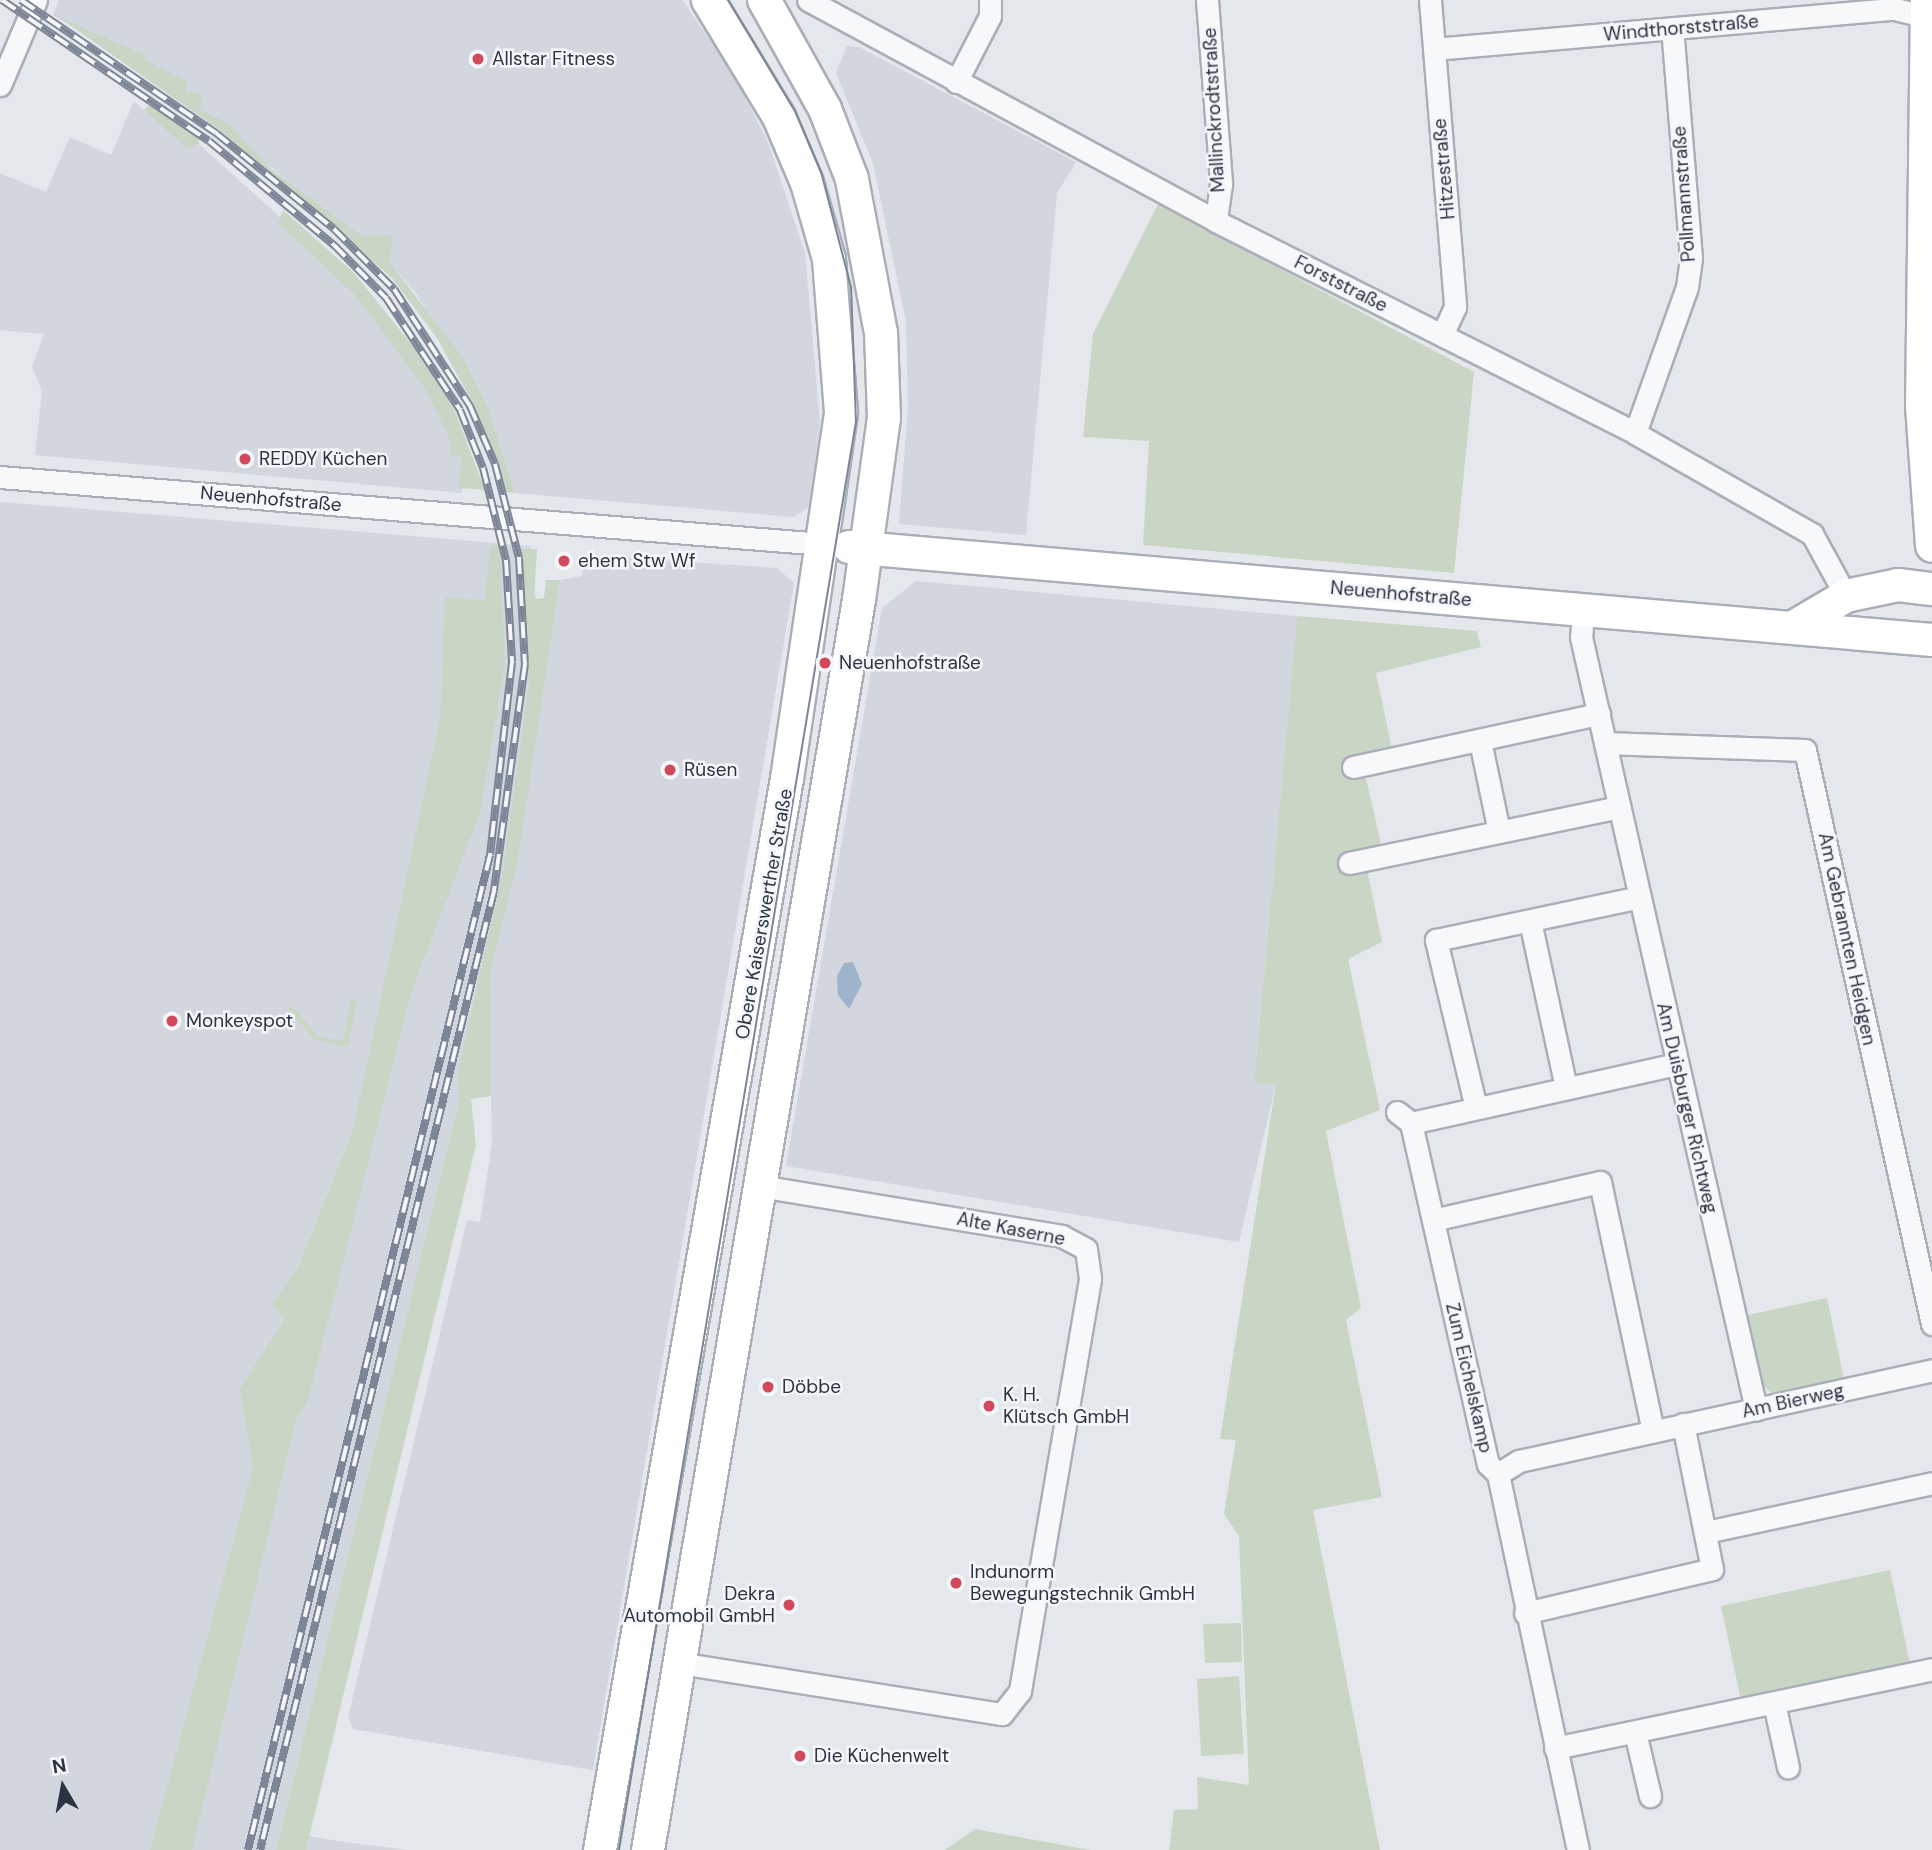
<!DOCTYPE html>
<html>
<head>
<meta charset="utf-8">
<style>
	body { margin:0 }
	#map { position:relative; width:1932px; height:1850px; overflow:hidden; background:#e4e7ec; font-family:"DM Sans",sans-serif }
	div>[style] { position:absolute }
	.built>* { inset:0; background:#d2d6de }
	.green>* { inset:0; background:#c9d6c5 }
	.water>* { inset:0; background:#9fb4cc }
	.roads { filter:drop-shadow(2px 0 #a9aeb7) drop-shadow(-2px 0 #a9aeb7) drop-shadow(0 2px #a9aeb7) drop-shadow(0 -2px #a9aeb7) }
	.street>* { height:21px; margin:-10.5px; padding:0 10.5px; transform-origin:10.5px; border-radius:10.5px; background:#f7f8fa }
	.secondary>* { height:32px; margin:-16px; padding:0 16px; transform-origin:16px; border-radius:16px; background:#fff }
	.tram>* { height:2px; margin:-1px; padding:0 1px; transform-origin:1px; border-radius:1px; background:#7d8696 }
	.rail>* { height:8px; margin-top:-4px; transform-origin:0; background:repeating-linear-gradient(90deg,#f4f6f9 0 16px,#7d8696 0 32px); box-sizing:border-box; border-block:2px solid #7d8696 }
	.dots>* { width:19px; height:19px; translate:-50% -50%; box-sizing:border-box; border:4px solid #f4f6f9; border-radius:50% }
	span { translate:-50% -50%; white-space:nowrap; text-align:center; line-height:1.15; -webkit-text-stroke:5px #f4f6f9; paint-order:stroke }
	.street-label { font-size:19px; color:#2b3445 }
	.poi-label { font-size:19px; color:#2b3445 }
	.left { translate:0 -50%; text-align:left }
	.right { translate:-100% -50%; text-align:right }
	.north { position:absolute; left:28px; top:1752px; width:70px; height:70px; -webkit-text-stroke:5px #f4f6f9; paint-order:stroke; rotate:350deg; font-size:19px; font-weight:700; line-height:28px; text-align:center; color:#2b3445 }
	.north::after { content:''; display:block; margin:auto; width:24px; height:32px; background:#2b3445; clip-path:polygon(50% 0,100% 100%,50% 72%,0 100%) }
</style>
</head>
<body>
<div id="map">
	<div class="built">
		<i style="clip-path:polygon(59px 0,682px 0,731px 70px,768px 142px,805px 253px,820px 422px,811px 506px,794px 517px,515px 493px,489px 410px,416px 293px,384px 257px,148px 70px,53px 15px)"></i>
		<i style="clip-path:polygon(847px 46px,859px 47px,1076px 162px,1057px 193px,1026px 535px,899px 524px,908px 407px,906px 322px,873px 163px,836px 73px)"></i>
		<i style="clip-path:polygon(134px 101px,187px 148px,199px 144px,341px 272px,419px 373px,464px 454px,462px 493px,35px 455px,42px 391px,32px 367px,44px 334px,0 330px,0 173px,46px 192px,70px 137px,111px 155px)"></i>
		<i style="clip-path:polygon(0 502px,530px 546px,538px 621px,535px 742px,560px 580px,582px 576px,584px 555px,777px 568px,794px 583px,593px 1770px,353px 1729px,348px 1717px,467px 1220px,480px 1222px,492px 1143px,491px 1096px,459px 1100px,276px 1850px,0 1850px)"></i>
		<i style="clip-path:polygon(916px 581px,1297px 616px,1254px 1082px,1276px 1083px,1239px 1242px,786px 1166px,882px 608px)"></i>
		<i style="clip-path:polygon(309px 1836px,337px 1841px,408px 1850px,306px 1850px)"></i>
	</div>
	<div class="green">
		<i style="clip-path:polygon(57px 16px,147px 56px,145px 60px,187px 81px,186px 92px,202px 94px,200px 110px,228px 123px,271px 169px,362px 236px,392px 235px,390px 263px,462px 356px,489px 410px,515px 493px,506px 492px,474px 405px,437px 338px,392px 278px,218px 129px)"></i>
		<i style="clip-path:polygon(150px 104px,199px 138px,199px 144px,187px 149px,144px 110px)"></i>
		<i style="clip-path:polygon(1158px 204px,1474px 372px,1454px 573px,1143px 545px,1149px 441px,1083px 437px,1093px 334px)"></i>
		<i style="clip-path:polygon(283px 210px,354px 273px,429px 366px,455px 411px,485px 490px,459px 488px,461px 456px,449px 455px,450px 440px,426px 390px,356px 296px,278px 223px)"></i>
		<i style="clip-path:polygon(490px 545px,500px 545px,505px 664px,480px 812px,411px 993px,308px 1400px,296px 1420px,192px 1850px,150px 1850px,253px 1468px,240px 1389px,284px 1320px,272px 1304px,299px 1266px,353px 1130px,440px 718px,445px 597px,485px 600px)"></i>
		<i style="clip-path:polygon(521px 549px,537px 549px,534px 599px,544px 598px,546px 580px,560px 580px,517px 866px,490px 972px,491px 1096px,471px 1099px,476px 1145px,306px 1850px,276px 1850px,459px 1100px,457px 1077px,503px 870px,529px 683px)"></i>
		<i style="clip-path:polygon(1297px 616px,1477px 631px,1481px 647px,1376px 673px,1392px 749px,1364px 770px,1382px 848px,1367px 869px,1382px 942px,1348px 959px,1380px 1110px,1326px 1131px,1361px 1308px,1346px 1320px,1382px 1497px,1313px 1510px,1380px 1850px,1169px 1850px,1174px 1810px,1198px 1809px,1197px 1777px,1249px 1785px,1239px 1536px,1224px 1514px,1236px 1440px,1220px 1439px,1276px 1084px,1254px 1083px)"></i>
		<i style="clip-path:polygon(351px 1000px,357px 1001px,348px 1047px,315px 1040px,288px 1009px,292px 1006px,318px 1036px,343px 1041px)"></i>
		<i style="clip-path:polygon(1827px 1298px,1844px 1379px,1773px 1394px,1763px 1385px,1748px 1315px)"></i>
		<i style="clip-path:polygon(1890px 1570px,1910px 1664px,1741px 1700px,1721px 1606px)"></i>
		<i style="clip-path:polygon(1241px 1623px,1242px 1662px,1205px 1663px,1203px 1624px)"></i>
		<i style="clip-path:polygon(1239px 1676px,1244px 1754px,1201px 1756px,1197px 1679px)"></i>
		<i style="clip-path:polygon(975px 1829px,1090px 1850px,945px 1850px)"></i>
	</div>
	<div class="water">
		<i style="clip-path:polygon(853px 962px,862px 984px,849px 1009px,838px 995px,837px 976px,844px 963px)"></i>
	</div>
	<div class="roads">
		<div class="street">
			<i style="left:808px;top:0;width:464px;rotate:28.4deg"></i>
			<i style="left:1216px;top:221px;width:470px;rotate:26.8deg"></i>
			<i style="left:1635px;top:433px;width:204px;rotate:29.7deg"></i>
			<i style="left:1812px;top:534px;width:71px;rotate:61.3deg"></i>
			<i style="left:1207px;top:0;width:185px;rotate:85.6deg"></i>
			<i style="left:1221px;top:184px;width:37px;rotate:98deg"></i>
			<i style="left:1430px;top:0;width:308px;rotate:85.3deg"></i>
			<i style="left:1455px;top:307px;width:31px;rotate:115deg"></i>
			<i style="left:1434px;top:49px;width:463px;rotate:-5deg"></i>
			<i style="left:1895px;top:9px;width:33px;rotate:14deg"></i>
			<i style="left:956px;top:82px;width:74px;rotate:-62.7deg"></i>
			<i style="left:990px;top:16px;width:16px;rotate:-90deg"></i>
			<i style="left:0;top:85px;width:92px;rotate:-67deg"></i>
			<i style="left:1635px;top:433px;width:155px;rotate:-70.4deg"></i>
			<i style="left:1687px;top:287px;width:29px;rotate:-82deg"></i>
			<i style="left:1691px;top:258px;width:230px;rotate:-94.7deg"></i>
			<i style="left:0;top:477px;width:825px;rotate:4.66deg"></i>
			<i style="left:1583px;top:611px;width:26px;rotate:94deg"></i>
			<i style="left:1581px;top:637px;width:792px;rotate:77.23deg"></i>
			<i style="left:1480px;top:741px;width:92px;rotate:78.1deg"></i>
			<i style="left:1605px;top:743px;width:200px;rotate:2deg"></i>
			<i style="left:1805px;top:750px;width:588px;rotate:77.52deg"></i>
			<i style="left:1353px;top:767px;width:252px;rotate:-12.2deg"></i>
			<i style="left:1349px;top:863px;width:276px;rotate:-11.7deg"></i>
			<i style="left:1530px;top:921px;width:171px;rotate:77.8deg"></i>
			<i style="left:1476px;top:1108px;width:173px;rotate:-103.4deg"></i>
			<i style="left:1436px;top:940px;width:208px;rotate:-11.9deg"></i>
			<i style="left:1397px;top:1112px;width:18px;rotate:38deg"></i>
			<i style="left:1411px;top:1123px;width:350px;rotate:77.3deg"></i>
			<i style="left:1488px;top:1464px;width:14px;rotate:45deg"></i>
			<i style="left:1411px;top:1123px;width:272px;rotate:-12.5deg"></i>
			<i style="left:1433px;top:1220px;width:171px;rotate:-12.8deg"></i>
			<i style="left:1600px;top:1182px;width:255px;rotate:78deg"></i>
			<i style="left:1498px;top:1474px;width:25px;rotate:-32deg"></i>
			<i style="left:1519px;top:1461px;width:423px;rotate:-12.4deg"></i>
			<i style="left:1498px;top:1474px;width:384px;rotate:78deg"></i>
			<i style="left:1706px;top:1532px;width:231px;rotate:-12.2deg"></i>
			<i style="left:1525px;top:1613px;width:192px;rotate:-13.2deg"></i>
			<i style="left:1712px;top:1569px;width:148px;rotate:-101.3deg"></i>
			<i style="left:679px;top:1663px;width:327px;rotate:9deg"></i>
			<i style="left:1002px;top:1714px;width:29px;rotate:-52deg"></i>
			<i style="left:1020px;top:1691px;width:139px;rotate:-80.5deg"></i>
			<i style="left:1043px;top:1554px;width:280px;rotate:-80.3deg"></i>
			<i style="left:1090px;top:1278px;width:29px;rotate:-98deg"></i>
			<i style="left:1086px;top:1249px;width:27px;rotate:-152deg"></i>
			<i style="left:1062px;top:1236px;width:306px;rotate:-170.6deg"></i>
			<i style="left:1774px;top:1703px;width:66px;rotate:77.7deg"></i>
			<i style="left:1635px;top:1732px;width:66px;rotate:76.8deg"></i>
			<i style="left:1555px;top:1748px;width:385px;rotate:-11.8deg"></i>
		</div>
		<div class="secondary">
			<i style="left:1927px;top:0;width:406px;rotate:90.7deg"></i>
			<i style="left:1922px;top:406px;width:140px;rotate:85.9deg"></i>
			<i style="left:849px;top:547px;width:1087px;rotate:4.91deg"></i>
			<i style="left:1797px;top:625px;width:57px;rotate:-30.6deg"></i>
			<i style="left:1846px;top:596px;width:53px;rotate:-11.9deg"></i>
			<i style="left:1898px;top:585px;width:34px;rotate:7deg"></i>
			<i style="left:600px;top:1850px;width:1087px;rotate:-80.1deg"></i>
			<i style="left:787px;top:779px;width:371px;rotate:-81.6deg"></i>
			<i style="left:841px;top:412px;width:153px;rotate:-94.5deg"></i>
			<i style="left:829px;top:259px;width:79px;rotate:-106.1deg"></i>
			<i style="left:807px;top:183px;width:72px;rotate:-113deg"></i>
			<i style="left:779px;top:117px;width:137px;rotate:-121.3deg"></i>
			<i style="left:648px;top:1850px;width:1268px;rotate:-80.42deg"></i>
			<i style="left:859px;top:600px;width:184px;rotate:-82.2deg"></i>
			<i style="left:884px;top:418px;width:85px;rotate:-92deg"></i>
			<i style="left:881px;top:333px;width:157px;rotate:-100.7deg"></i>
			<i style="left:852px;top:179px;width:75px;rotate:-111.1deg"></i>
			<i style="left:825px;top:109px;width:125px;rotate:-119.2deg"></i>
		</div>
	</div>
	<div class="tram">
		<i style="left:619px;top:1850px;width:1448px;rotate:-80.58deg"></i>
		<i style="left:856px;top:422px;width:135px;rotate:-92.1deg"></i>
		<i style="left:851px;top:287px;width:119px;rotate:-104.6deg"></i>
		<i style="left:821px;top:172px;width:64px;rotate:-113deg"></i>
		<i style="left:796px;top:113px;width:132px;rotate:-121deg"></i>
	</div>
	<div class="rail">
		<i style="left:2px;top:0;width:250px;rotate:34.3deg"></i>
		<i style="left:209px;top:141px;width:163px;rotate:39.8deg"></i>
		<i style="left:334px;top:245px;width:74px;rotate:45.5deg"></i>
		<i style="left:386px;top:298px;width:134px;rotate:56.5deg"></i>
		<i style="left:460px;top:410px;width:62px;rotate:68.4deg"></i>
		<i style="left:483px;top:468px;width:95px;rotate:76deg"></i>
		<i style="left:506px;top:560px;width:102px;rotate:86.6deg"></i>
		<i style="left:512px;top:662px;width:194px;rotate:96.5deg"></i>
		<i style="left:490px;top:855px;width:1024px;rotate:103.67deg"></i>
		<i style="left:21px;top:0;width:236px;rotate:34.3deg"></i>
		<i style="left:216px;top:133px;width:152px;rotate:39.1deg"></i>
		<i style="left:334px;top:229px;width:85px;rotate:45deg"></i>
		<i style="left:394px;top:289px;width:140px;rotate:57deg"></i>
		<i style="left:470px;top:406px;width:63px;rotate:66.7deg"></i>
		<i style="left:495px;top:464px;width:97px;rotate:75.7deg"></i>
		<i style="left:519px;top:558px;width:106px;rotate:86.8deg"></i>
		<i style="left:525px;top:664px;width:229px;rotate:97.8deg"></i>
		<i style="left:494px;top:891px;width:987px;rotate:103.71deg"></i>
	</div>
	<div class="dots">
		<i style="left:478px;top:59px;background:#d1495b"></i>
		<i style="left:245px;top:459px;background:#d1495b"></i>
		<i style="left:564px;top:561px;background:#d1495b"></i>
		<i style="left:825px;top:663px;background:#d1495b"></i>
		<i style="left:670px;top:770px;background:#d1495b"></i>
		<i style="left:172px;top:1021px;background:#d1495b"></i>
		<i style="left:768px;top:1387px;background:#d1495b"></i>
		<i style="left:989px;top:1406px;background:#d1495b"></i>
		<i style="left:956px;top:1583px;background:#d1495b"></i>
		<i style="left:789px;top:1605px;background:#d1495b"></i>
		<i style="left:800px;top:1756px;background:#d1495b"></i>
	</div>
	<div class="street-label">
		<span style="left:1681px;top:28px;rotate:-5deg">Windthorststraße</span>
		<span style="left:1214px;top:110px;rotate:-93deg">Mallinckrodtstraße</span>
		<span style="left:1444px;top:169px;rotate:-95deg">Hitzestraße</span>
		<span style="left:1684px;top:194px;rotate:-94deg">Pollmannstraße</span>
		<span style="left:1341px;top:284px;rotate:27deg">Forststraße</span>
		<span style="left:271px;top:499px;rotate:5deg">Neuenhofstraße</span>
		<span style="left:1401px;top:594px;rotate:5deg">Neuenhofstraße</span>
		<span style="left:764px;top:914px;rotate:-80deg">Obere Kaiserswerther Straße</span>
		<span style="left:1847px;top:939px;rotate:78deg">Am Gebrannten Heidgen</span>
		<span style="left:1687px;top:1108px;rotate:77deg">Am Duisburger Richtweg</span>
		<span style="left:1011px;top:1229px;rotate:11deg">Alte Kaserne</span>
		<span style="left:1469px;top:1378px;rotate:77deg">Zum Eichelskamp</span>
		<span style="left:1793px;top:1401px;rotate:-12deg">Am Bierweg</span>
	</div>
	<div class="poi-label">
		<span class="left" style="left:492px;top:59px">Allstar Fitness</span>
		<span class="left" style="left:259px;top:459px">REDDY Küchen</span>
		<span class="left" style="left:578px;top:561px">ehem Stw Wf</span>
		<span class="left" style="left:839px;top:663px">Neuenhofstraße</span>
		<span class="left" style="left:684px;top:770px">Rüsen</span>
		<span class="left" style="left:186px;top:1021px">Monkeyspot</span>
		<span class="left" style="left:782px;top:1387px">Döbbe</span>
		<span class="left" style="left:1003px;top:1406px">K. H.<br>Klütsch GmbH</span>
		<span class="left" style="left:970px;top:1583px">Indunorm<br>Bewegungstechnik GmbH</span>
		<span class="right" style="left:775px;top:1605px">Dekra<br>Automobil GmbH</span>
		<span class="left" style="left:814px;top:1756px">Die Küchenwelt</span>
	</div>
	<div class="north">N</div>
</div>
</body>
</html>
